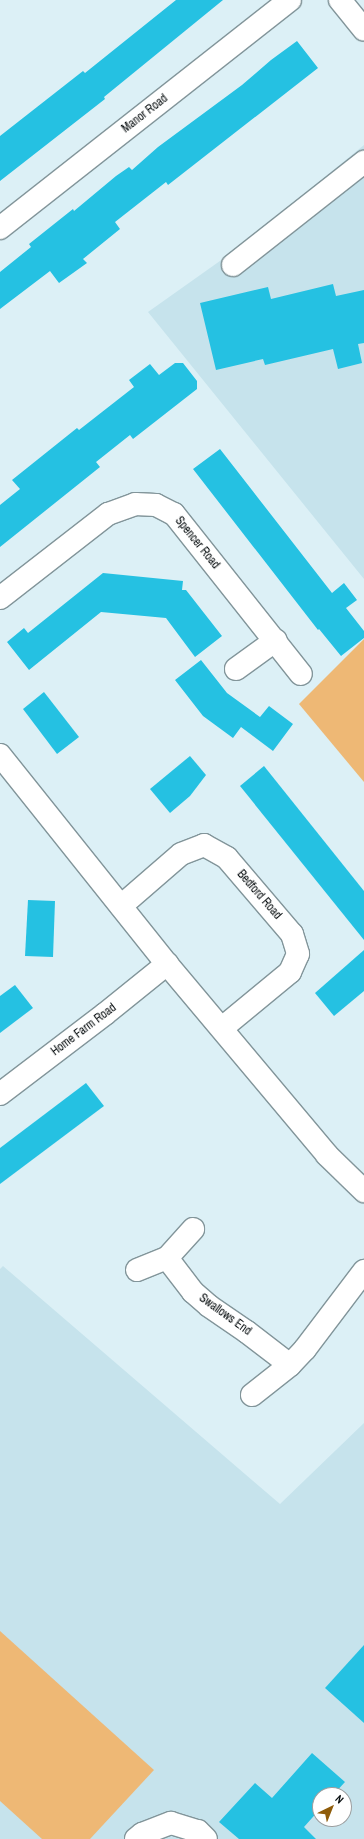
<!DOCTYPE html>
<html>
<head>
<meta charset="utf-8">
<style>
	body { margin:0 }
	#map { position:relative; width:364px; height:1839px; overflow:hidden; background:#dcf0f6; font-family:"Archivo Narrow",sans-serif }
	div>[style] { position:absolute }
	.built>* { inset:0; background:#c6e3ec }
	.green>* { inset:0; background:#eeb875 }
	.building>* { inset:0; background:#25c1e2 }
	.roads { filter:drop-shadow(1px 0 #82959a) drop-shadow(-1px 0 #82959a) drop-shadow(0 1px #82959a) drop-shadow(0 -1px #82959a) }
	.minor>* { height:22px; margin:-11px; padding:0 11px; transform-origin:11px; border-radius:11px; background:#fff }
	span { translate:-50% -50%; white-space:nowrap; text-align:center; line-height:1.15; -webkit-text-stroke:3px #fff; paint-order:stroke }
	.street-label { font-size:12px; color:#070d0f }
	.north { position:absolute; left:312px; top:1787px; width:40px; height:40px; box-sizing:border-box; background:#fff; border:1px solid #9c9e9f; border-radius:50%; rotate:43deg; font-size:11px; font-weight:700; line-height:16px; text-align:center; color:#070d0f }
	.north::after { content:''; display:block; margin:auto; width:14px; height:18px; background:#8f5c0a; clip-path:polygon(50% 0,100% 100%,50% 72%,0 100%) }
</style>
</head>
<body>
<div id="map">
	<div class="built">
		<i style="clip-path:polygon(364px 145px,364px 579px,148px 312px,234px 251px)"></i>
		<i style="clip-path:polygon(evenodd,3px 1266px,280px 1504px,364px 1423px,364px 1839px,0 1839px,0 1269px,3px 1266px,320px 1795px,344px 1795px,344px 1819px,320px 1819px,320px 1795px)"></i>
	</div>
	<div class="green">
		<i style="clip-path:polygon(364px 639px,364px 782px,299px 704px)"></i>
		<i style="clip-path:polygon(0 1631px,154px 1770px,90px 1839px,42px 1839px,0 1801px)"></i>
	</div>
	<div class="building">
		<i style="clip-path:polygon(176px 0,223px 0,104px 97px,105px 99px,0 181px,0 136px,83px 71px,85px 73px)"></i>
		<i style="clip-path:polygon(297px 41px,318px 68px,168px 185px,166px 182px,115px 222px,120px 229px,83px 259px,87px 263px,59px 283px,50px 271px,0 309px,0 272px,31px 247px,29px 244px,73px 209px,74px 211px,116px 176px,129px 167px,132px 170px,158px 147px,242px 85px,271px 60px)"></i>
		<i style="clip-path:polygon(333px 284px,336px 296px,364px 290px,364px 343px,358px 344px,362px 363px,338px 369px,333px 349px,265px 365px,263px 359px,216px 370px,200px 303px,268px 287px,271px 299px)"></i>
		<i style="clip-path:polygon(175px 363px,183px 363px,197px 381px,197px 389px,133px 439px,130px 435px,96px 462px,100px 467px,0 547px,0 505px,20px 489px,12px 480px,77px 428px,79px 430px,134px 387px,129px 380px,150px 364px,159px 375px)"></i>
		<i style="clip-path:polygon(220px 449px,332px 593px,344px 583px,357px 600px,346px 608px,364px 631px,364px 638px,341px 656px,319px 629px,318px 630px,193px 469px)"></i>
		<i style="clip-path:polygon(103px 573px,183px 581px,182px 590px,186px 590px,222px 636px,195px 657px,166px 618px,101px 612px,29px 670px,7px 642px,24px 628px,28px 633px)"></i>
		<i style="clip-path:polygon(201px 660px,227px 693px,260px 717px,269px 706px,293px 724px,273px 751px,241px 727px,233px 738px,203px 716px,175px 680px)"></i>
		<i style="clip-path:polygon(44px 692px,79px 737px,57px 754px,23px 709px)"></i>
		<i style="clip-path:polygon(190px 756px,206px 775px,190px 796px,170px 813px,150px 789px)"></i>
		<i style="clip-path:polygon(264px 766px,364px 891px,364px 940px,240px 786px)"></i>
		<i style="clip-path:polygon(28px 900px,55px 901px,53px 957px,25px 956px)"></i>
		<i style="clip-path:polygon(364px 950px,364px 991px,334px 1016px,315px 993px)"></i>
		<i style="clip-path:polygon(15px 985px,33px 1008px,0 1033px,0 996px)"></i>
		<i style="clip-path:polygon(86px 1083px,104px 1106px,0 1184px,0 1148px)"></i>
		<i style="clip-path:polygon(364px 1645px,364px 1723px,325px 1688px)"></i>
		<i style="clip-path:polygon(312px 1753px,345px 1782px,333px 1795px,320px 1795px,320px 1809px,304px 1827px,316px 1839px,239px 1839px,219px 1822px,255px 1783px,272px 1798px)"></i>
	</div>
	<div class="roads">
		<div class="minor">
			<i style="left:340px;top:0;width:38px;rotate:51deg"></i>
			<i style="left:0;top:228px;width:369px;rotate:-38.2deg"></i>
			<i style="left:233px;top:265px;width:167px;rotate:-38.2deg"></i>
			<i style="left:0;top:598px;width:137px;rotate:-37.9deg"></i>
			<i style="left:108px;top:514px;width:29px;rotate:-20deg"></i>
			<i style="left:135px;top:504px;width:21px;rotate:3deg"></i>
			<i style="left:156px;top:505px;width:20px;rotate:27deg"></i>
			<i style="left:174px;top:514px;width:204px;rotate:51.6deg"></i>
			<i style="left:236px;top:669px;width:49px;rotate:-35.9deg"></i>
			<i style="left:0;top:755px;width:268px;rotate:51.4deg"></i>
			<i style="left:167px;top:964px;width:249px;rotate:50deg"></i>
			<i style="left:327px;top:1155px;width:52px;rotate:44.2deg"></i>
			<i style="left:121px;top:906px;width:79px;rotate:-40.9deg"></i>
			<i style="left:181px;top:854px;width:25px;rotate:-21deg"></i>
			<i style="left:204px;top:845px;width:26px;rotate:29deg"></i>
			<i style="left:227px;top:858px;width:100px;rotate:49.5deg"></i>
			<i style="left:292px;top:934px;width:21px;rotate:73deg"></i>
			<i style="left:298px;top:954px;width:20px;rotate:114deg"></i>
			<i style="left:290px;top:972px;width:88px;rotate:140.5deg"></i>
			<i style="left:0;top:1094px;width:132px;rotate:-37.3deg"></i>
			<i style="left:105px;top:1014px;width:80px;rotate:-38.9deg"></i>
			<i style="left:167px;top:1258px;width:43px;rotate:52.6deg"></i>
			<i style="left:193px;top:1292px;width:21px;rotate:41deg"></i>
			<i style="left:209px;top:1306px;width:46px;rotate:34.4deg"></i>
			<i style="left:247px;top:1332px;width:54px;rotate:37.5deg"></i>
			<i style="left:137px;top:1270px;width:32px;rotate:-22deg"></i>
			<i style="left:167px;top:1258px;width:39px;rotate:-48deg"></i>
			<i style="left:252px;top:1395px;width:48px;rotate:-38.3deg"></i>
			<i style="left:290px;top:1365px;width:22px;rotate:-47deg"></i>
			<i style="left:305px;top:1349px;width:98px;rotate:-52.9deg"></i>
			<i style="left:136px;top:1839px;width:8px;rotate:-40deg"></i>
			<i style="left:142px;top:1834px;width:31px;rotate:-21deg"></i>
			<i style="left:171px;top:1823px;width:28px;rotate:17deg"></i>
			<i style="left:198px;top:1831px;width:11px;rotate:45deg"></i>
		</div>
	</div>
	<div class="street-label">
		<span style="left:145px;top:114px;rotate:-38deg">Manor Road</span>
		<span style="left:197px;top:543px;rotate:51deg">Spencer Road</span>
		<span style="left:259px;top:895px;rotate:49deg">Bedford Road</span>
		<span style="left:84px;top:1030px;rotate:-37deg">Home Farm Road</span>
		<span style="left:225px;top:1315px;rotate:36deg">Swallows End</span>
	</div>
	<div class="north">N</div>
</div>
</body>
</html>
